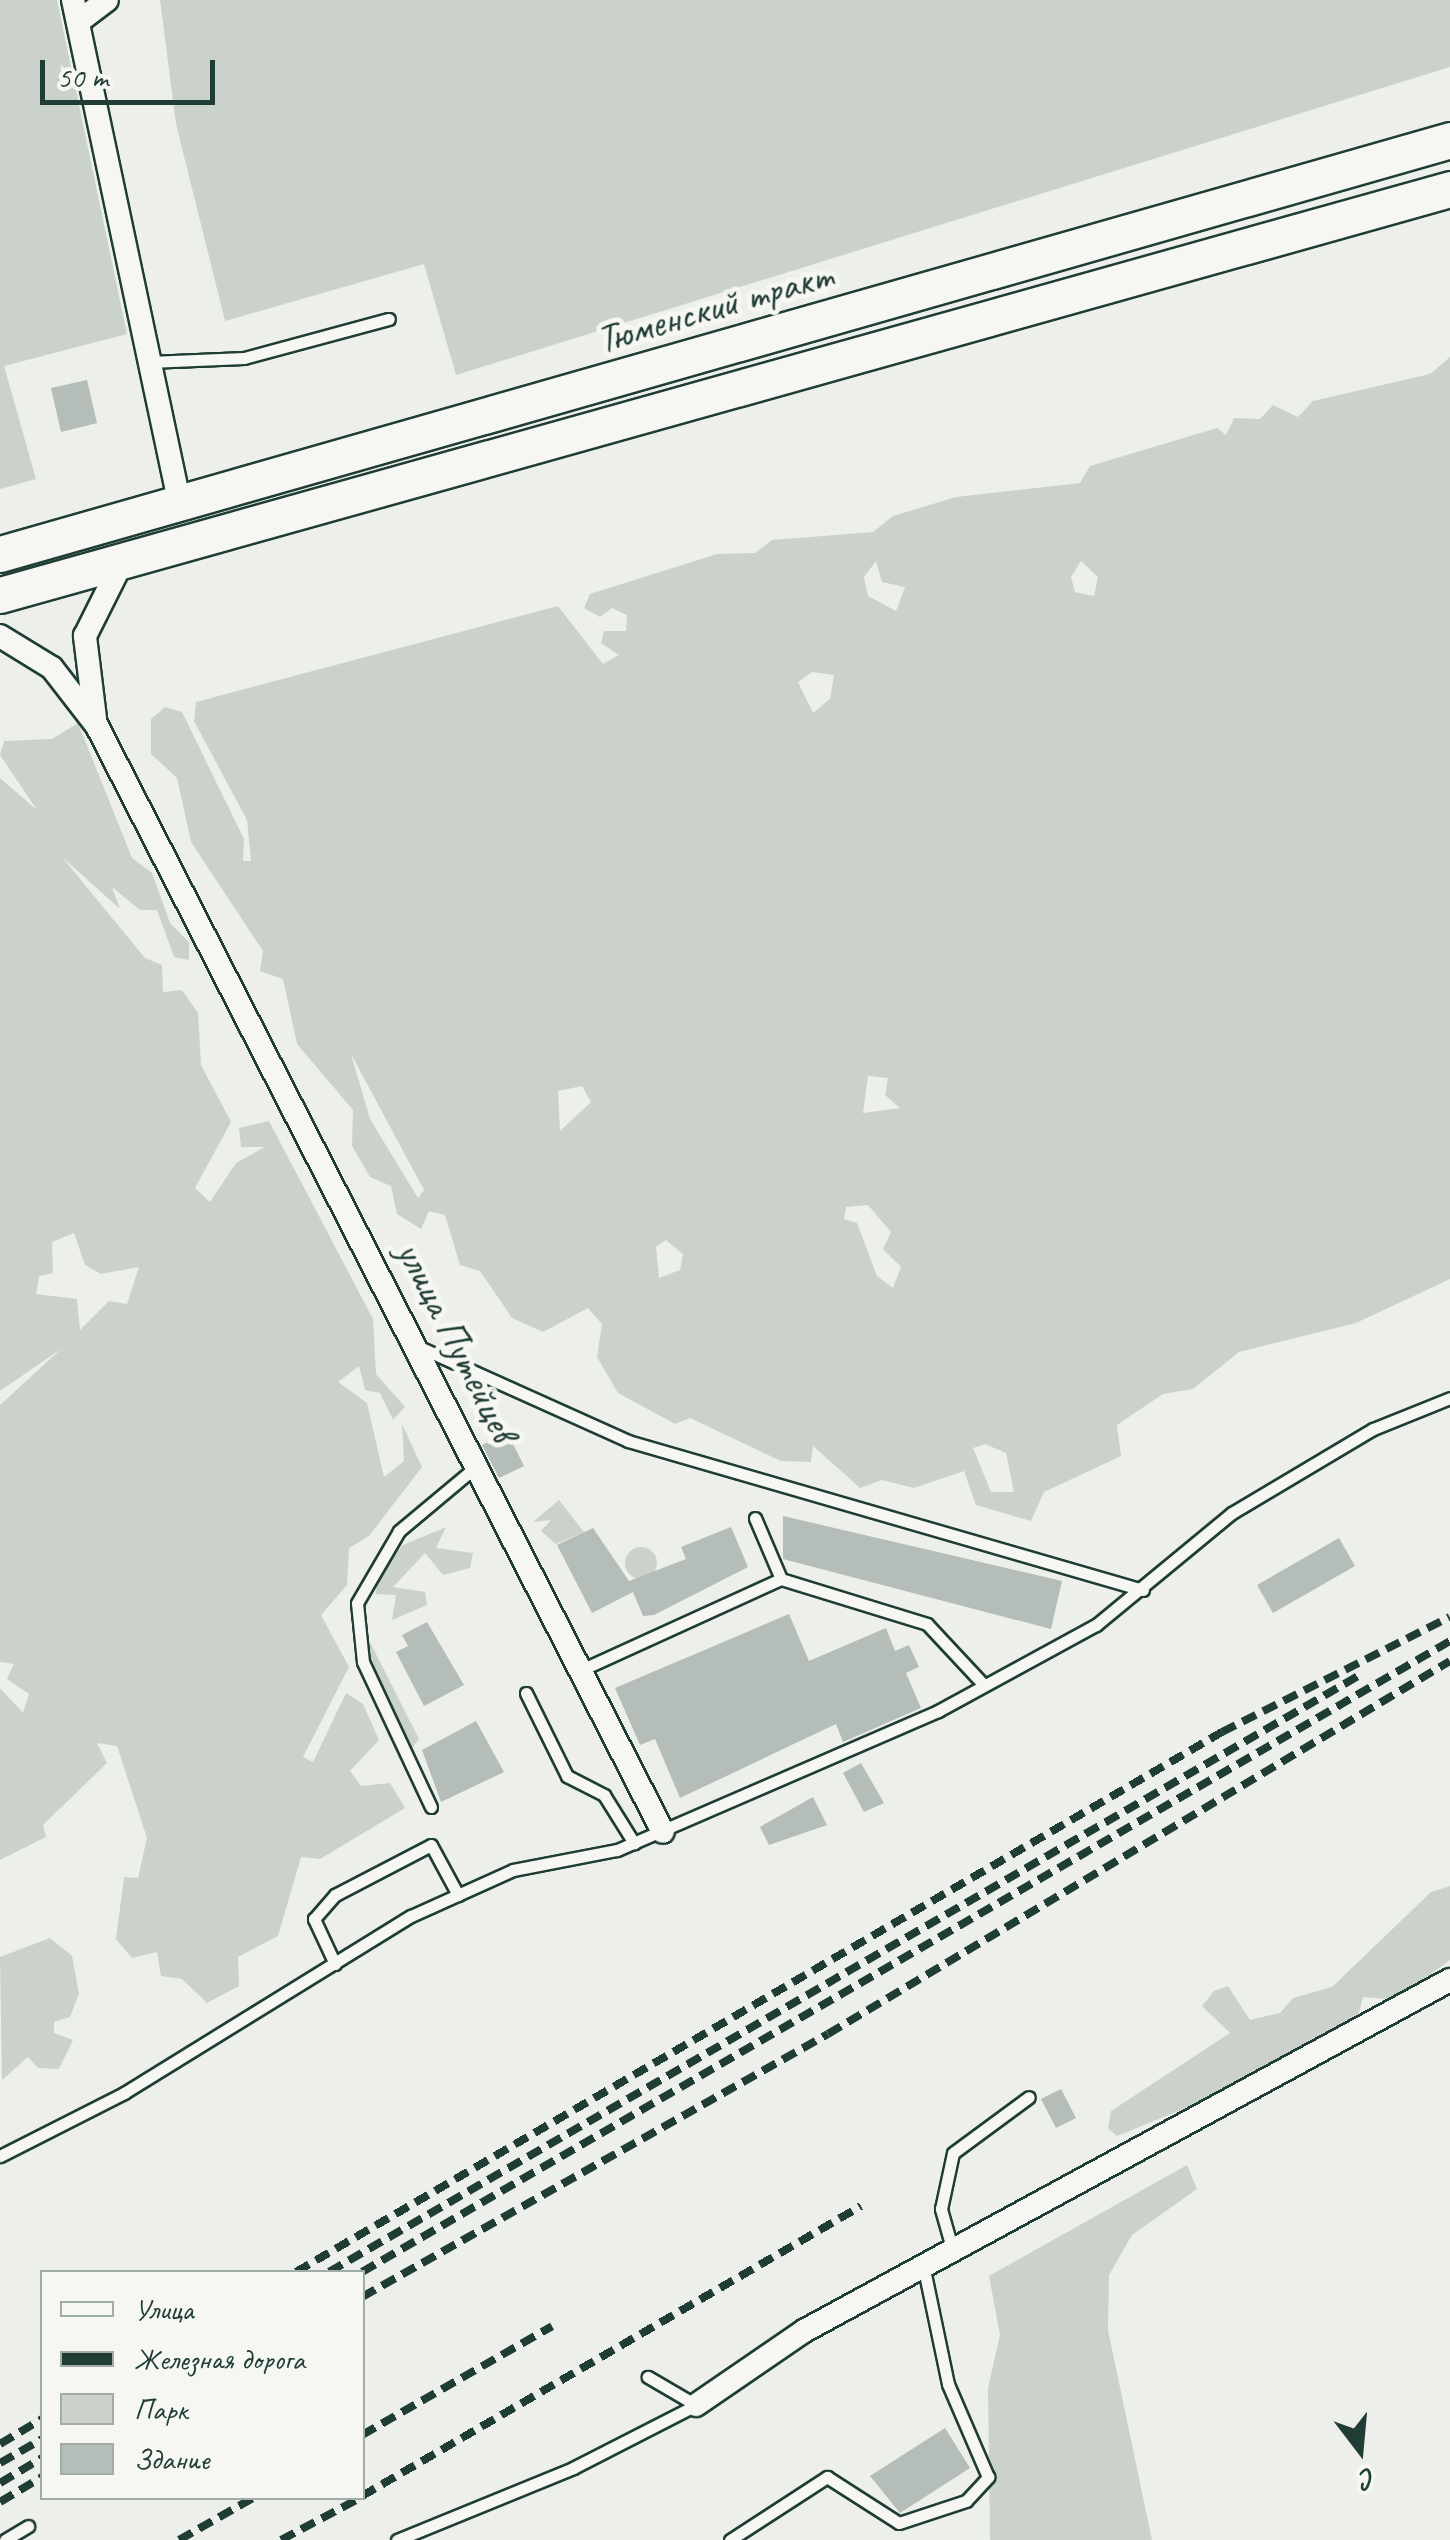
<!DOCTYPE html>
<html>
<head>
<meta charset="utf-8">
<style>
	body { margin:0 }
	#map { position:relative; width:1450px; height:2540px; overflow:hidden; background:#edefea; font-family:Caveat,sans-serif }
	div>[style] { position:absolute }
	.green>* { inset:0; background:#cbd2cc }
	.round { border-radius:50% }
	.building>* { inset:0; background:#b4bdb8 }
	.roads { filter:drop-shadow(2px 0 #1f3d34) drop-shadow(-2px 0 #1f3d34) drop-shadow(0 2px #1f3d34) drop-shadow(0 -2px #1f3d34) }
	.service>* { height:11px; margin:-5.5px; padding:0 5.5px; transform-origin:5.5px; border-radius:5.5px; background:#f6f6f2 }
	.minor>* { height:22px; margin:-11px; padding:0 11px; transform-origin:11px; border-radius:11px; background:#f6f6f2 }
	.primary>* { height:35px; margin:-17.5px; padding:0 17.5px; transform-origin:17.5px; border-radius:17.5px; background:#f6f6f2 }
	.rail>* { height:8px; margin-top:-4px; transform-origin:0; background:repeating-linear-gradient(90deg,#1f3d34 0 15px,transparent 0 23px) }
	span { translate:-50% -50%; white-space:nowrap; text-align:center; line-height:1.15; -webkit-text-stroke:10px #f6f6f2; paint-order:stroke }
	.street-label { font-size:40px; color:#1f3d34 }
	.legend { position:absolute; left:40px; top:2270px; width:325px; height:230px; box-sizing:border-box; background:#f6f6f2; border:2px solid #a0aca6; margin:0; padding:12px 18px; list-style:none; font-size:30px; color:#1f3d34 }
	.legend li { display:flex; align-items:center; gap:20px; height:50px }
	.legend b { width:50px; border:2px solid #a0aca6 }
	.north { position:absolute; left:1310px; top:2400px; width:100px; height:100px; -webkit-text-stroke:8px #f6f6f2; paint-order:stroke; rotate:164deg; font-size:28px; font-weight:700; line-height:40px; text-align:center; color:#1f3d34 }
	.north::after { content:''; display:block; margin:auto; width:35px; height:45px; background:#1f3d34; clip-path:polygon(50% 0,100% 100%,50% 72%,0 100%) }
	.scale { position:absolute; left:40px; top:60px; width:175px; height:45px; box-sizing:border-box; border:5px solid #1f3d34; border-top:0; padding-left:12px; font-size:30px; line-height:35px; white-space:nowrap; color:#1f3d34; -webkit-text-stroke:8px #f6f6f2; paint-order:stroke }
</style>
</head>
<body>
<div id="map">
	<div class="green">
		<i style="clip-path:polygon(0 0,57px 0,127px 334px,4px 366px,36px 479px,0 489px)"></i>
		<i style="clip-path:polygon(160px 0,1450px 0,1450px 67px,456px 375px,424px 264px,225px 321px,176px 124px)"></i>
		<i style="clip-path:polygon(evenodd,1450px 357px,1450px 1279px,1356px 1323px,1239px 1352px,1193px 1389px,1163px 1394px,1117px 1425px,1121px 1456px,1044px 1492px,1031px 1521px,976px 1505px,964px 1471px,914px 1488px,882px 1480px,860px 1488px,813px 1446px,811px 1462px,781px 1461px,690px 1418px,675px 1424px,618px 1393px,597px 1357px,602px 1324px,588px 1308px,543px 1332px,512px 1318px,480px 1271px,460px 1265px,445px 1215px,429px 1211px,421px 1229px,397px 1214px,391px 1186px,370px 1177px,352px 1146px,353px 1110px,297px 1044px,283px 979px,260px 971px,263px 951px,191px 842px,177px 778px,151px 754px,151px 719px,165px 707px,182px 712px,244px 839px,243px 861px,251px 861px,247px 820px,194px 721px,196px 702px,558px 606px,603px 664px,619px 655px,601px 643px,604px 631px,626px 631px,627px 615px,612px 608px,600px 617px,584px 608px,590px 594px,717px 554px,755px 553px,772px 540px,873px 532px,893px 516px,956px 497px,1080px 483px,1090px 466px,1217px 428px,1226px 435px,1234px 418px,1260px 419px,1273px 405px,1298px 417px,1313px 401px,1430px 374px,1450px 357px,876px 561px,882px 582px,905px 587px,896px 611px,868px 596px,864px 577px,876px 561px,1450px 357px,1081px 561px,1098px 577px,1094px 596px,1075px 592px,1071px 577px,1081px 561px,1450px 357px,812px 672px,834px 675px,830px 699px,813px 713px,798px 682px,812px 672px,1450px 357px,351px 1054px,424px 1190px,418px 1198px,370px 1119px,351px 1054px,1450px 357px,868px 1076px,888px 1078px,885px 1095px,900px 1108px,863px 1113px,868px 1076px,1450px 357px,582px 1086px,591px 1102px,560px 1131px,558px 1091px,582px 1086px,1450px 357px,868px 1205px,891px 1232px,883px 1249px,901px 1267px,893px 1288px,877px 1276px,857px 1223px,844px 1219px,846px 1207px,868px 1205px,1450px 357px,666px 1240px,683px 1254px,680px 1270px,659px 1278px,656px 1247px,666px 1240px,1450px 357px,985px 1444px,1006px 1453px,1014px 1492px,991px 1492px,973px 1448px,985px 1444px)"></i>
		<i style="clip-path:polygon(evenodd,78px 723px,132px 858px,152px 873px,170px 923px,189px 942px,189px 960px,174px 957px,157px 910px,140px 910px,112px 887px,120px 909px,62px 857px,145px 958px,162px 965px,163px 992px,182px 990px,198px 1013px,201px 1065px,231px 1122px,195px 1188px,210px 1202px,236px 1163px,265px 1147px,241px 1147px,239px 1128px,269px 1121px,373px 1319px,376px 1374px,405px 1407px,393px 1420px,380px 1393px,365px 1390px,359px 1366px,338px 1382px,367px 1403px,384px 1477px,404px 1461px,402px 1424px,422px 1467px,369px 1536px,349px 1548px,347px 1585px,321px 1615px,349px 1667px,303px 1757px,313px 1762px,346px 1693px,363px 1704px,379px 1740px,350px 1771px,361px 1786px,390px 1783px,405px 1808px,320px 1859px,301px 1857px,278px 1936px,238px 1957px,239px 1986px,207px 2003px,182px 1979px,161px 1976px,157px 1952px,132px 1958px,116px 1939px,124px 1877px,138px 1878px,147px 1838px,117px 1746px,97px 1743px,107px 1763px,43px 1825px,46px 1837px,0 1860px,0 1688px,23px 1713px,29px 1694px,7px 1679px,14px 1664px,0 1662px,0 1405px,61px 1349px,0 1391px,0 778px,37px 810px,0 755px,4px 741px,52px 739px,78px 723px,74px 1233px,85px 1265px,101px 1274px,139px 1267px,127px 1304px,109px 1301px,80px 1330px,77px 1299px,36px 1294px,39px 1276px,53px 1273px,52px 1242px,74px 1233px)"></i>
		<i style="clip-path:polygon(559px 1500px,584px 1532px,556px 1544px,541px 1531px,551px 1520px,533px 1522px)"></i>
		<i style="clip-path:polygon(446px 1527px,436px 1548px,473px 1553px,470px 1568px,443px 1575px,425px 1553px,393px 1587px,425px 1592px,427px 1605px,392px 1620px,396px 1595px,375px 1594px,381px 1571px,403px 1545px)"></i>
		<i class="round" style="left:625px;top:1547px;width:32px;height:32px"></i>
		<i style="clip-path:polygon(370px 1642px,419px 1739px,412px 1748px,368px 1653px)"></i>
		<i style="clip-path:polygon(1450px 1886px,1450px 1960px,1428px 1976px,1388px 1999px,1363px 1997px,1359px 2013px,1324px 2040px,1215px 2096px,1117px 2136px,1108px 2128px,1111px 2111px,1230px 2033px,1202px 2006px,1214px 1991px,1228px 1986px,1250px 2020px,1280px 2013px,1293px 1998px,1332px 1987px,1431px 1892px)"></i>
		<i style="clip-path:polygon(50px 1938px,72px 1956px,79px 1994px,70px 2017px,54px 2022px,54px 2033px,73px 2040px,59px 2069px,38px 2068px,28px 2057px,2px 2080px,0 1957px)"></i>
		<i style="clip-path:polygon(1187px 2165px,1197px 2189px,1132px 2235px,1109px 2275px,1108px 2330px,1152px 2540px,990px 2540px,988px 2388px,1000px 2335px,989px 2276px)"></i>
	</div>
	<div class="building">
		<i style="clip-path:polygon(87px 380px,97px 423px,61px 432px,51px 388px)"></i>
		<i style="clip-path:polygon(507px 1432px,524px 1466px,499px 1478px,482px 1445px)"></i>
		<i style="clip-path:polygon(783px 1516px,1062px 1581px,1051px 1629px,783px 1559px)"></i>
		<i style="clip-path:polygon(731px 1527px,748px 1567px,654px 1615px,643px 1616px,633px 1592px,592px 1613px,557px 1545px,593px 1528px,629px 1581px,686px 1559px,681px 1547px)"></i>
		<i style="clip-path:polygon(1339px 1538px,1355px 1566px,1273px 1613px,1257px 1585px)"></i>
		<i style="clip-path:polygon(789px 1614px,809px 1661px,886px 1628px,895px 1651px,909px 1645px,919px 1667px,906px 1673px,921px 1708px,843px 1742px,836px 1724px,680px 1798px,655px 1739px,640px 1745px,615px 1688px)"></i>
		<i style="clip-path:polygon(427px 1622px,464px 1685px,424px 1706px,396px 1652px,408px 1646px,402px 1635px)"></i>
		<i style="clip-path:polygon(476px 1721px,504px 1772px,441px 1802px,422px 1750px)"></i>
		<i style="clip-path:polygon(861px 1763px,884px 1803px,864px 1812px,843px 1773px)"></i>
		<i style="clip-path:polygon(813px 1797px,827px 1825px,769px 1845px,760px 1827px)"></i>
		<i style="clip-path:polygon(1061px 2089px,1076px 2118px,1056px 2128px,1041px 2099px)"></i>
		<i style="clip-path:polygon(945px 2428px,970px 2468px,900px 2513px,870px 2476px)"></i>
	</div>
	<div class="roads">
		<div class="service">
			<i style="left:149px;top:362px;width:95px;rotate:-2.4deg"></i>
			<i style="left:244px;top:358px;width:150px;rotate:-15.1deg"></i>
			<i style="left:417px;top:1346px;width:231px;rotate:24.2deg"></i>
			<i style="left:628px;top:1441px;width:536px;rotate:16.14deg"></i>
			<i style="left:755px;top:1518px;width:66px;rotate:66.9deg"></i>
			<i style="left:581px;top:1670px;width:220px;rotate:-24.5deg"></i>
			<i style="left:781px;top:1579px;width:153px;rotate:17.1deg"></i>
			<i style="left:927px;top:1624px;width:79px;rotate:47deg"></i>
			<i style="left:526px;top:1693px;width:93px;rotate:63.7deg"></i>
			<i style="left:567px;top:1776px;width:42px;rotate:27.2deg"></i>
			<i style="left:604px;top:1795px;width:57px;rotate:58deg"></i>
			<i style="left:431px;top:1807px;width:160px;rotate:-115.1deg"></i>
			<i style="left:363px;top:1662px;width:59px;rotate:-95.8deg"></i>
			<i style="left:357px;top:1603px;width:83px;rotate:-59.7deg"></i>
			<i style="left:399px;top:1531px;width:103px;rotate:-39.9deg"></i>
			<i style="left:335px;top:1964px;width:50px;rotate:-115deg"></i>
			<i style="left:314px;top:1919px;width:32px;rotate:-49deg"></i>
			<i style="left:335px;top:1895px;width:108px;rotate:-27.5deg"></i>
			<i style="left:431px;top:1845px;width:57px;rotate:61.6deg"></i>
			<i style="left:0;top:2156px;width:139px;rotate:-26.9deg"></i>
			<i style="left:124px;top:2093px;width:337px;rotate:-31.7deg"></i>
			<i style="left:411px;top:1916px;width:112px;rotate:-24.3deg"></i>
			<i style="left:513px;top:1870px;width:106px;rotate:-10.9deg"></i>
			<i style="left:617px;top:1850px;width:350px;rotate:-23.4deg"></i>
			<i style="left:938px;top:1711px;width:180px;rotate:-28.6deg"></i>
			<i style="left:1096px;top:1625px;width:176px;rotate:-39.5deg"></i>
			<i style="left:1232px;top:1513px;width:164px;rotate:-30.8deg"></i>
			<i style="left:1373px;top:1429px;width:83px;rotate:-21.9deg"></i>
			<i style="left:952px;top:2248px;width:41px;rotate:-105.8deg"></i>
			<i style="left:941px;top:2209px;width:57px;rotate:-77.9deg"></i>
			<i style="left:953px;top:2153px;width:94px;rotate:-36.4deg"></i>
			<i style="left:5px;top:2540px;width:27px;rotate:-31deg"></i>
			<i style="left:397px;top:2540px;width:190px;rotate:-22.2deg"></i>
			<i style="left:573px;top:2468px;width:138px;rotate:-27.1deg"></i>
			<i style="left:696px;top:2405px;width:56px;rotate:-149.7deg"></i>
			<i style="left:730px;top:2540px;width:116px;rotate:-33deg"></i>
			<i style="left:827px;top:2477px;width:85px;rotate:32.6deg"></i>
			<i style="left:899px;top:2523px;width:71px;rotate:-18.2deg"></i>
			<i style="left:966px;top:2501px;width:33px;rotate:-47deg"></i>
			<i style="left:988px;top:2477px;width:101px;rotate:-113.3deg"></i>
			<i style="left:948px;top:2384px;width:123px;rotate:-101.8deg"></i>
		</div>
		<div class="minor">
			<i style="left:73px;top:0;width:516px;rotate:78.04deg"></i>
			<i style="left:78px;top:22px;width:36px;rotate:-37deg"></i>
			<i style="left:0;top:636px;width:61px;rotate:31.6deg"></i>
			<i style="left:52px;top:668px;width:73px;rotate:52.2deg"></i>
			<i style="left:97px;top:726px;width:1242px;rotate:62.9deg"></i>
			<i style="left:95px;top:718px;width:83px;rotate:-97deg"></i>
			<i style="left:85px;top:636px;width:83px;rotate:-63.4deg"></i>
			<i style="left:696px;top:2405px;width:131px;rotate:-34.4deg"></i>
			<i style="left:804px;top:2331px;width:735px;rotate:-28.52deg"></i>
		</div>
		<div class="primary">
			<i style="left:0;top:554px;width:1508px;rotate:-15.93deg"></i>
			<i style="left:0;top:595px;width:1506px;rotate:-15.64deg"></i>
		</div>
	</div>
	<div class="rail">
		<i style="left:296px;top:2272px;width:1072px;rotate:-30.25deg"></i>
		<i style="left:1222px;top:1732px;width:255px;rotate:-26.8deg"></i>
		<i style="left:329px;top:2272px;width:1195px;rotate:-30.08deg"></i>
		<i style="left:362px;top:2272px;width:1258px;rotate:-30.11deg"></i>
		<i style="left:362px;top:2297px;width:535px;rotate:-29.44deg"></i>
		<i style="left:828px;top:2034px;width:725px;rotate:-30.95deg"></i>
		<i style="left:362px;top:2435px;width:219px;rotate:-29.8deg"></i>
		<i style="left:0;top:2444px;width:49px;rotate:-30.8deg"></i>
		<i style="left:0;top:2463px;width:48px;rotate:-29.7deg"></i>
		<i style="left:0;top:2483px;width:49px;rotate:-30.8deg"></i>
		<i style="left:362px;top:2496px;width:577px;rotate:-30.16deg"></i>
		<i style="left:0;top:2502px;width:49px;rotate:-30.8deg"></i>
		<i style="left:179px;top:2540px;width:85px;rotate:-29.6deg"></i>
		<i style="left:281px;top:2540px;width:89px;rotate:-28deg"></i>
	</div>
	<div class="street-label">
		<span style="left:714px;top:307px;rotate:-16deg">Тюменский тракт</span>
		<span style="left:457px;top:1341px;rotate:63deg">улица Путейцев</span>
	</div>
	<ul class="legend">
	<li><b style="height:12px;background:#f6f6f2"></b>Улица</li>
	<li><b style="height:12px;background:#1f3d34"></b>Железная дорога</li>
	<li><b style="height:28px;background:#cbd2cc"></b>Парк</li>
	<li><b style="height:28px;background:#b4bdb8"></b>Здание</li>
	</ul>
	<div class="north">С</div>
	<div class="scale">50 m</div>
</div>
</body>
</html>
